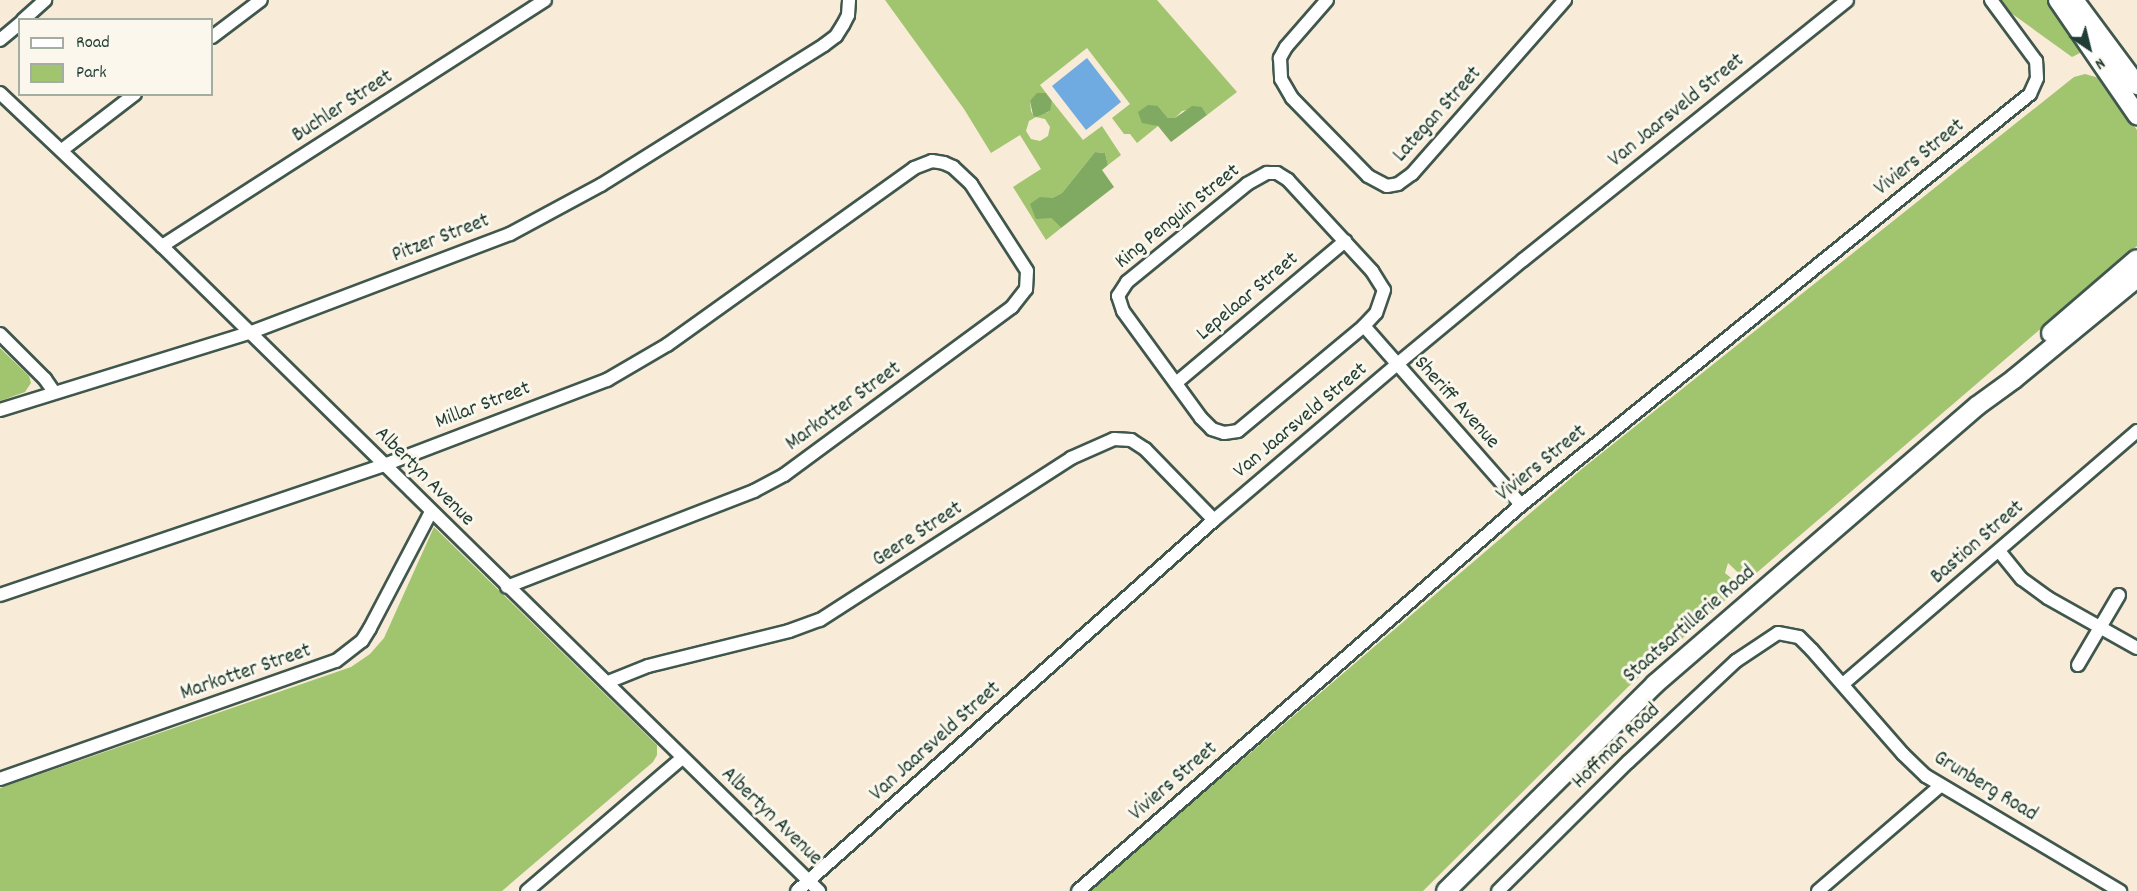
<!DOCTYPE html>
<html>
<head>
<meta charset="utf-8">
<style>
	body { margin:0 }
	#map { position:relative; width:2137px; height:891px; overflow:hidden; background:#f8ebd8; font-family:Dekko,sans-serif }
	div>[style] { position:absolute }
	.green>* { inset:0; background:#a1c46e }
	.forest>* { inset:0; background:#80aa61 }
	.water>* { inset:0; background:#6fabe0 }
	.roads { filter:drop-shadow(2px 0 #40574d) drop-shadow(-2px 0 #40574d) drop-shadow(0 2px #40574d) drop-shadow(0 -2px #40574d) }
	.street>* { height:12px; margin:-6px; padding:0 6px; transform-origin:6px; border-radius:6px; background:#fff }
	.secondary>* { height:18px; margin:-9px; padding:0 9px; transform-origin:9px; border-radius:9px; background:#fff }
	span { translate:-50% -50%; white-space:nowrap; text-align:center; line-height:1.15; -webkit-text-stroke:6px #fbf7ec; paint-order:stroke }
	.street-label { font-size:21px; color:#1f3d34 }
	.legend { position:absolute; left:18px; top:18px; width:195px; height:78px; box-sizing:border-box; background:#fbf7ec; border:2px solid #a3ada2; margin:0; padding:8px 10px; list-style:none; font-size:18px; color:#1f3d34 }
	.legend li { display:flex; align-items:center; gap:12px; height:30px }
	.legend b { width:30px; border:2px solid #a3ada2 }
	.north { position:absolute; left:2059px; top:18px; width:60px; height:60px; -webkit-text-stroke:4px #fbf7ec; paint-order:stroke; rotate:145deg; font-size:16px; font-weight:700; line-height:24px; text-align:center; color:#1f3d34 }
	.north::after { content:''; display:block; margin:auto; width:21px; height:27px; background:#1f3d34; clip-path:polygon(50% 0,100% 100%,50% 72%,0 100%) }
</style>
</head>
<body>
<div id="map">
	<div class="green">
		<i style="clip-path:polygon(evenodd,885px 0,1157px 0,1237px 92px,1207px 115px,1202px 107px,1182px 111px,1175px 118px,1168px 118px,1158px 106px,1154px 124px,1158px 126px,1137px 143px,1130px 134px,1124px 134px,1112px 118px,1130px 104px,1087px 48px,1040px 85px,1046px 93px,1030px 101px,1031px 111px,1033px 115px,1049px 112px,1052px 101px,1083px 140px,1102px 126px,1121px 155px,1108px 165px,1105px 153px,1095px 152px,1062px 193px,1052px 198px,1051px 218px,1061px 228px,1046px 240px,1013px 187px,1041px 169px,1020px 135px,991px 153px,964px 109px,885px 0,1036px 117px,1045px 119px,1050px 127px,1048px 136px,1040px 141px,1031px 139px,1026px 131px,1029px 121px,1036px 117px)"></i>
		<i style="clip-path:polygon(2001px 0,2049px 0,2081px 47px,2080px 53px,2072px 57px,2011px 13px)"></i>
		<i style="clip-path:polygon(2085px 74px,2099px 78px,2137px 130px,2137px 246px,1747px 581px,1728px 563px,1725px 573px,1741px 586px,1629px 686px,1423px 891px,1089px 891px,1583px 468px,2074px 77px)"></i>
		<i style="clip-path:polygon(0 348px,29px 376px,31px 383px,25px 392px,0 401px)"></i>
		<i style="clip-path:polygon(434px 527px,657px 745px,657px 755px,653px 762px,502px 891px,0 891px,0 788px,351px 667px,370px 654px,384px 638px)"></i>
	</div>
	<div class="forest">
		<i style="clip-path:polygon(1037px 93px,1046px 93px,1052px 101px,1050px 111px,1036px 117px,1033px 115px,1030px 101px)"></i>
		<i style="clip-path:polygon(1148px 105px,1158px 106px,1168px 118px,1175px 118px,1192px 106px,1202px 107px,1207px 115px,1171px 142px,1158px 126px,1142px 123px,1138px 112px)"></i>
		<i style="clip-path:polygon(1095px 152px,1105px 153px,1108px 165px,1102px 170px,1114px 187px,1061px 228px,1051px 218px,1036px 219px,1030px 204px,1040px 197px,1052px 198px,1062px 193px)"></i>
	</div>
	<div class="water">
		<i style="clip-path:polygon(1087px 58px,1121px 102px,1086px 130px,1052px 86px)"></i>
	</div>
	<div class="roads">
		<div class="street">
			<i style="left:1327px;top:0;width:62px;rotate:131.1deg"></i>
			<i style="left:1286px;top:47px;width:13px;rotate:119deg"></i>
			<i style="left:1280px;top:58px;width:21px;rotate:87deg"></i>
			<i style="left:1281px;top:79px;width:22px;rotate:60deg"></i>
			<i style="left:1292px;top:98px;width:109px;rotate:45.7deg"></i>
			<i style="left:1368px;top:176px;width:21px;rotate:28deg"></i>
			<i style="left:1387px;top:186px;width:11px;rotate:-10deg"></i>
			<i style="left:1398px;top:184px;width:17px;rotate:-36deg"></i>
			<i style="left:1412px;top:174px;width:232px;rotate:-48.7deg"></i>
			<i style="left:23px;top:20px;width:30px;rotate:-42deg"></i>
			<i style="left:212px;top:37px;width:61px;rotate:-37.1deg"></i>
			<i style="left:0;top:40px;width:26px;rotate:-40deg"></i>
			<i style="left:0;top:93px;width:223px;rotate:43.4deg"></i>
			<i style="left:162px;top:246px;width:921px;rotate:44.47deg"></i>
			<i style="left:62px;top:150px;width:92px;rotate:-37.5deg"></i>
			<i style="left:1267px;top:173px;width:10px"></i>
			<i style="left:1277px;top:173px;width:13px;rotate:32deg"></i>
			<i style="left:1288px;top:180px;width:124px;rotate:47.3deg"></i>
			<i style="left:1372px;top:271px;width:22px;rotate:58deg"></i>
			<i style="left:1384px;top:290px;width:24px;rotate:109deg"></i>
			<i style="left:1376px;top:313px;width:18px;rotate:133deg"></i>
			<i style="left:1364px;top:326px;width:164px;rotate:140.2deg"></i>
			<i style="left:1238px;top:431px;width:14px;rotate:172deg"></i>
			<i style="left:1224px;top:433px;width:13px;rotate:-162deg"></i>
			<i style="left:1212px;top:429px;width:16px;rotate:-135deg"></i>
			<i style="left:1201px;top:418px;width:132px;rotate:-126.1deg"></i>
			<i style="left:1123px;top:311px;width:16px;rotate:-108deg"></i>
			<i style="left:1118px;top:296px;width:17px;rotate:-57deg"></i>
			<i style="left:1127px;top:282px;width:155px;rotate:-39.2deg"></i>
			<i style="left:1247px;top:184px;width:23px;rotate:-29deg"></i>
			<i style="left:162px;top:246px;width:455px;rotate:-32.7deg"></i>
			<i style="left:1364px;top:326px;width:238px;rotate:48.7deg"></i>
			<i style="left:0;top:334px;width:64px;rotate:45deg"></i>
			<i style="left:45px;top:379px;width:16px;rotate:55deg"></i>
			<i style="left:1176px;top:383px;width:221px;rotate:-40deg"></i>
			<i style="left:0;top:410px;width:261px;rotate:-17.2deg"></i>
			<i style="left:249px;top:333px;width:279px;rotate:-20.8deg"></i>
			<i style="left:510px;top:234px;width:103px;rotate:-28.3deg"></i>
			<i style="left:601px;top:185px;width:263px;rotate:-32.1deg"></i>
			<i style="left:824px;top:45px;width:15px;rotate:-37deg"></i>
			<i style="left:836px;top:36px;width:13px;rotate:-58deg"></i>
			<i style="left:843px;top:25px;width:11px;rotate:-63deg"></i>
			<i style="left:848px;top:15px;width:15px;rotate:-86deg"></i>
			<i style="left:1999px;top:551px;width:36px;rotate:51deg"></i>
			<i style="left:2022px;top:579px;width:32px;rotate:36deg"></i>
			<i style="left:2048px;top:598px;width:102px;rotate:29.3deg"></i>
			<i style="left:0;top:595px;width:405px;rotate:-18.7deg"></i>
			<i style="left:384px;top:465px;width:239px;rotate:-20.9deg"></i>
			<i style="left:607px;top:380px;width:69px;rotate:-30.3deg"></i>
			<i style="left:667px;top:345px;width:304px;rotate:-35.6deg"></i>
			<i style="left:914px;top:168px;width:19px;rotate:-21deg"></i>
			<i style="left:932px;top:161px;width:12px;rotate:9deg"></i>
			<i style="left:944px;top:163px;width:10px;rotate:24deg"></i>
			<i style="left:953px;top:167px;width:25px;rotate:43deg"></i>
			<i style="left:971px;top:184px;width:103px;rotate:57.2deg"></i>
			<i style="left:1027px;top:271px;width:18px;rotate:93deg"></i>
			<i style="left:1026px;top:289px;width:23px;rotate:128deg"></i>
			<i style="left:1012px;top:307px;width:283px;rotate:143.6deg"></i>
			<i style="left:784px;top:475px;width:34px;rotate:152deg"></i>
			<i style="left:754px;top:491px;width:265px;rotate:158.8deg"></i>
			<i style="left:2078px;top:665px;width:81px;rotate:-59.6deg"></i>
			<i style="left:608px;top:682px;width:43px;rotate:-21.8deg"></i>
			<i style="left:648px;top:666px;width:145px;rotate:-13.9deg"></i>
			<i style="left:789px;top:631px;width:33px;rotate:-20deg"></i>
			<i style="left:820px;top:620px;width:299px;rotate:-32.8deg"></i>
			<i style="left:1071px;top:458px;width:47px;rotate:-23.8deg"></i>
			<i style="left:1114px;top:439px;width:17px;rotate:3deg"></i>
			<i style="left:1131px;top:440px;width:17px;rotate:33deg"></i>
			<i style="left:1145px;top:449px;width:99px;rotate:45.8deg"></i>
			<i style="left:1843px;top:684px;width:388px;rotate:-40.7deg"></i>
			<i style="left:0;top:779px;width:356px;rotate:-19.4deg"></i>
			<i style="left:336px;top:661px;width:33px;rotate:-38deg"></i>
			<i style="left:362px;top:641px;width:15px;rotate:-58deg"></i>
			<i style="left:370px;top:628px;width:131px;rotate:-62.3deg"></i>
			<i style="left:527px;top:891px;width:204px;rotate:-40.6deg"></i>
			<i style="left:797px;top:891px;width:558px;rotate:-41.66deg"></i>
			<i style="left:1214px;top:520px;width:239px;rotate:-40.4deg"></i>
			<i style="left:1396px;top:365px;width:165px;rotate:-39.6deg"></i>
			<i style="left:1523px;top:260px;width:415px;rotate:-38.7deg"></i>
			<i style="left:1078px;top:891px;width:588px;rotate:-41.07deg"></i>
			<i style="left:1521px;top:505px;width:654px;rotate:-38.92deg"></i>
			<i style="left:2030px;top:94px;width:17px;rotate:-66deg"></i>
			<i style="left:2037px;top:78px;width:17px;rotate:-93deg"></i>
			<i style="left:2036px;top:61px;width:76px;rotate:-126.4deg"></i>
			<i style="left:1498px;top:891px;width:183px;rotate:-44.8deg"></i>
			<i style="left:1628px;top:762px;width:148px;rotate:-43.1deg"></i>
			<i style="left:1736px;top:661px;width:50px;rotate:-33.7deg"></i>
			<i style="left:1778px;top:633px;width:21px;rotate:11deg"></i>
			<i style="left:1799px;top:637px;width:18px;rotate:45deg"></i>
			<i style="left:1812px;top:650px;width:138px;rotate:48.8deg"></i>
			<i style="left:1903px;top:754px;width:32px;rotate:44deg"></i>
			<i style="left:1926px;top:776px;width:226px;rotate:30.7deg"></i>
			<i style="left:1818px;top:891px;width:161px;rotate:-40.7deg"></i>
		</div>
		<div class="secondary">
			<i style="left:2058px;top:0;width:140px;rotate:55.5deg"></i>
			<i style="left:2074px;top:0;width:106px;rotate:53.5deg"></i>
			<i style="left:2051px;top:333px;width:113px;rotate:-40.7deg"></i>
			<i style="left:1446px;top:891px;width:294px;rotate:-44.7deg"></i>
			<i style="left:1655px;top:684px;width:425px;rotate:-40.8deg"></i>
			<i style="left:1977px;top:406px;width:46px;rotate:-36.1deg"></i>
			<i style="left:2014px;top:379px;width:159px;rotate:-39.4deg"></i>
		</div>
	</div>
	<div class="street-label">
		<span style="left:343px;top:107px;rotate:-33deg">Buchler Street</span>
		<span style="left:1677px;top:111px;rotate:-39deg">Van Jaarsveld Street</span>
		<span style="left:1438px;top:115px;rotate:-48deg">Lategan Street</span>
		<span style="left:1920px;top:158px;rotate:-39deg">Viviers Street</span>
		<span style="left:1178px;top:217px;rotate:-39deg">King Penguin Street</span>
		<span style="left:441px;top:239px;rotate:-21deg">Pitzer Street</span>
		<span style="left:1248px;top:297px;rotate:-40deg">Lepelaar Street</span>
		<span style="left:1456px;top:403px;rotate:48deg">Sheriff Avenue</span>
		<span style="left:483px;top:406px;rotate:-21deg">Millar Street</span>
		<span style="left:844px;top:407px;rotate:-36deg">Markotter Street</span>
		<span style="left:1301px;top:421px;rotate:-40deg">Van Jaarsveld Street</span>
		<span style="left:1542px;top:464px;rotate:-39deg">Viviers Street</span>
		<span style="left:424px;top:477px;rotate:45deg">Albertyn Avenue</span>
		<span style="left:918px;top:535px;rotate:-33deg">Geere Street</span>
		<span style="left:1978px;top:543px;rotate:-41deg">Bastion Street</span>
		<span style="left:1690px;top:625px;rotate:-41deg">Staatsartillerie Road</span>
		<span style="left:246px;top:673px;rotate:-19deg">Markotter Street</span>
		<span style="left:936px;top:742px;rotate:-42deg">Van Jaarsveld Street</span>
		<span style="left:1617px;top:747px;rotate:-44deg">Hoffman Road</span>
		<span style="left:1174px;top:782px;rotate:-41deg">Viviers Street</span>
		<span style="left:1985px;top:787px;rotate:31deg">Grunberg Road</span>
		<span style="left:771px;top:817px;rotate:44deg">Albertyn Avenue</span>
	</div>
	<ul class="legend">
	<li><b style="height:8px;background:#fff"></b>Road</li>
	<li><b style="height:16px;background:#a1c46e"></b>Park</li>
	</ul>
	<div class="north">N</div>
</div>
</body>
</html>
